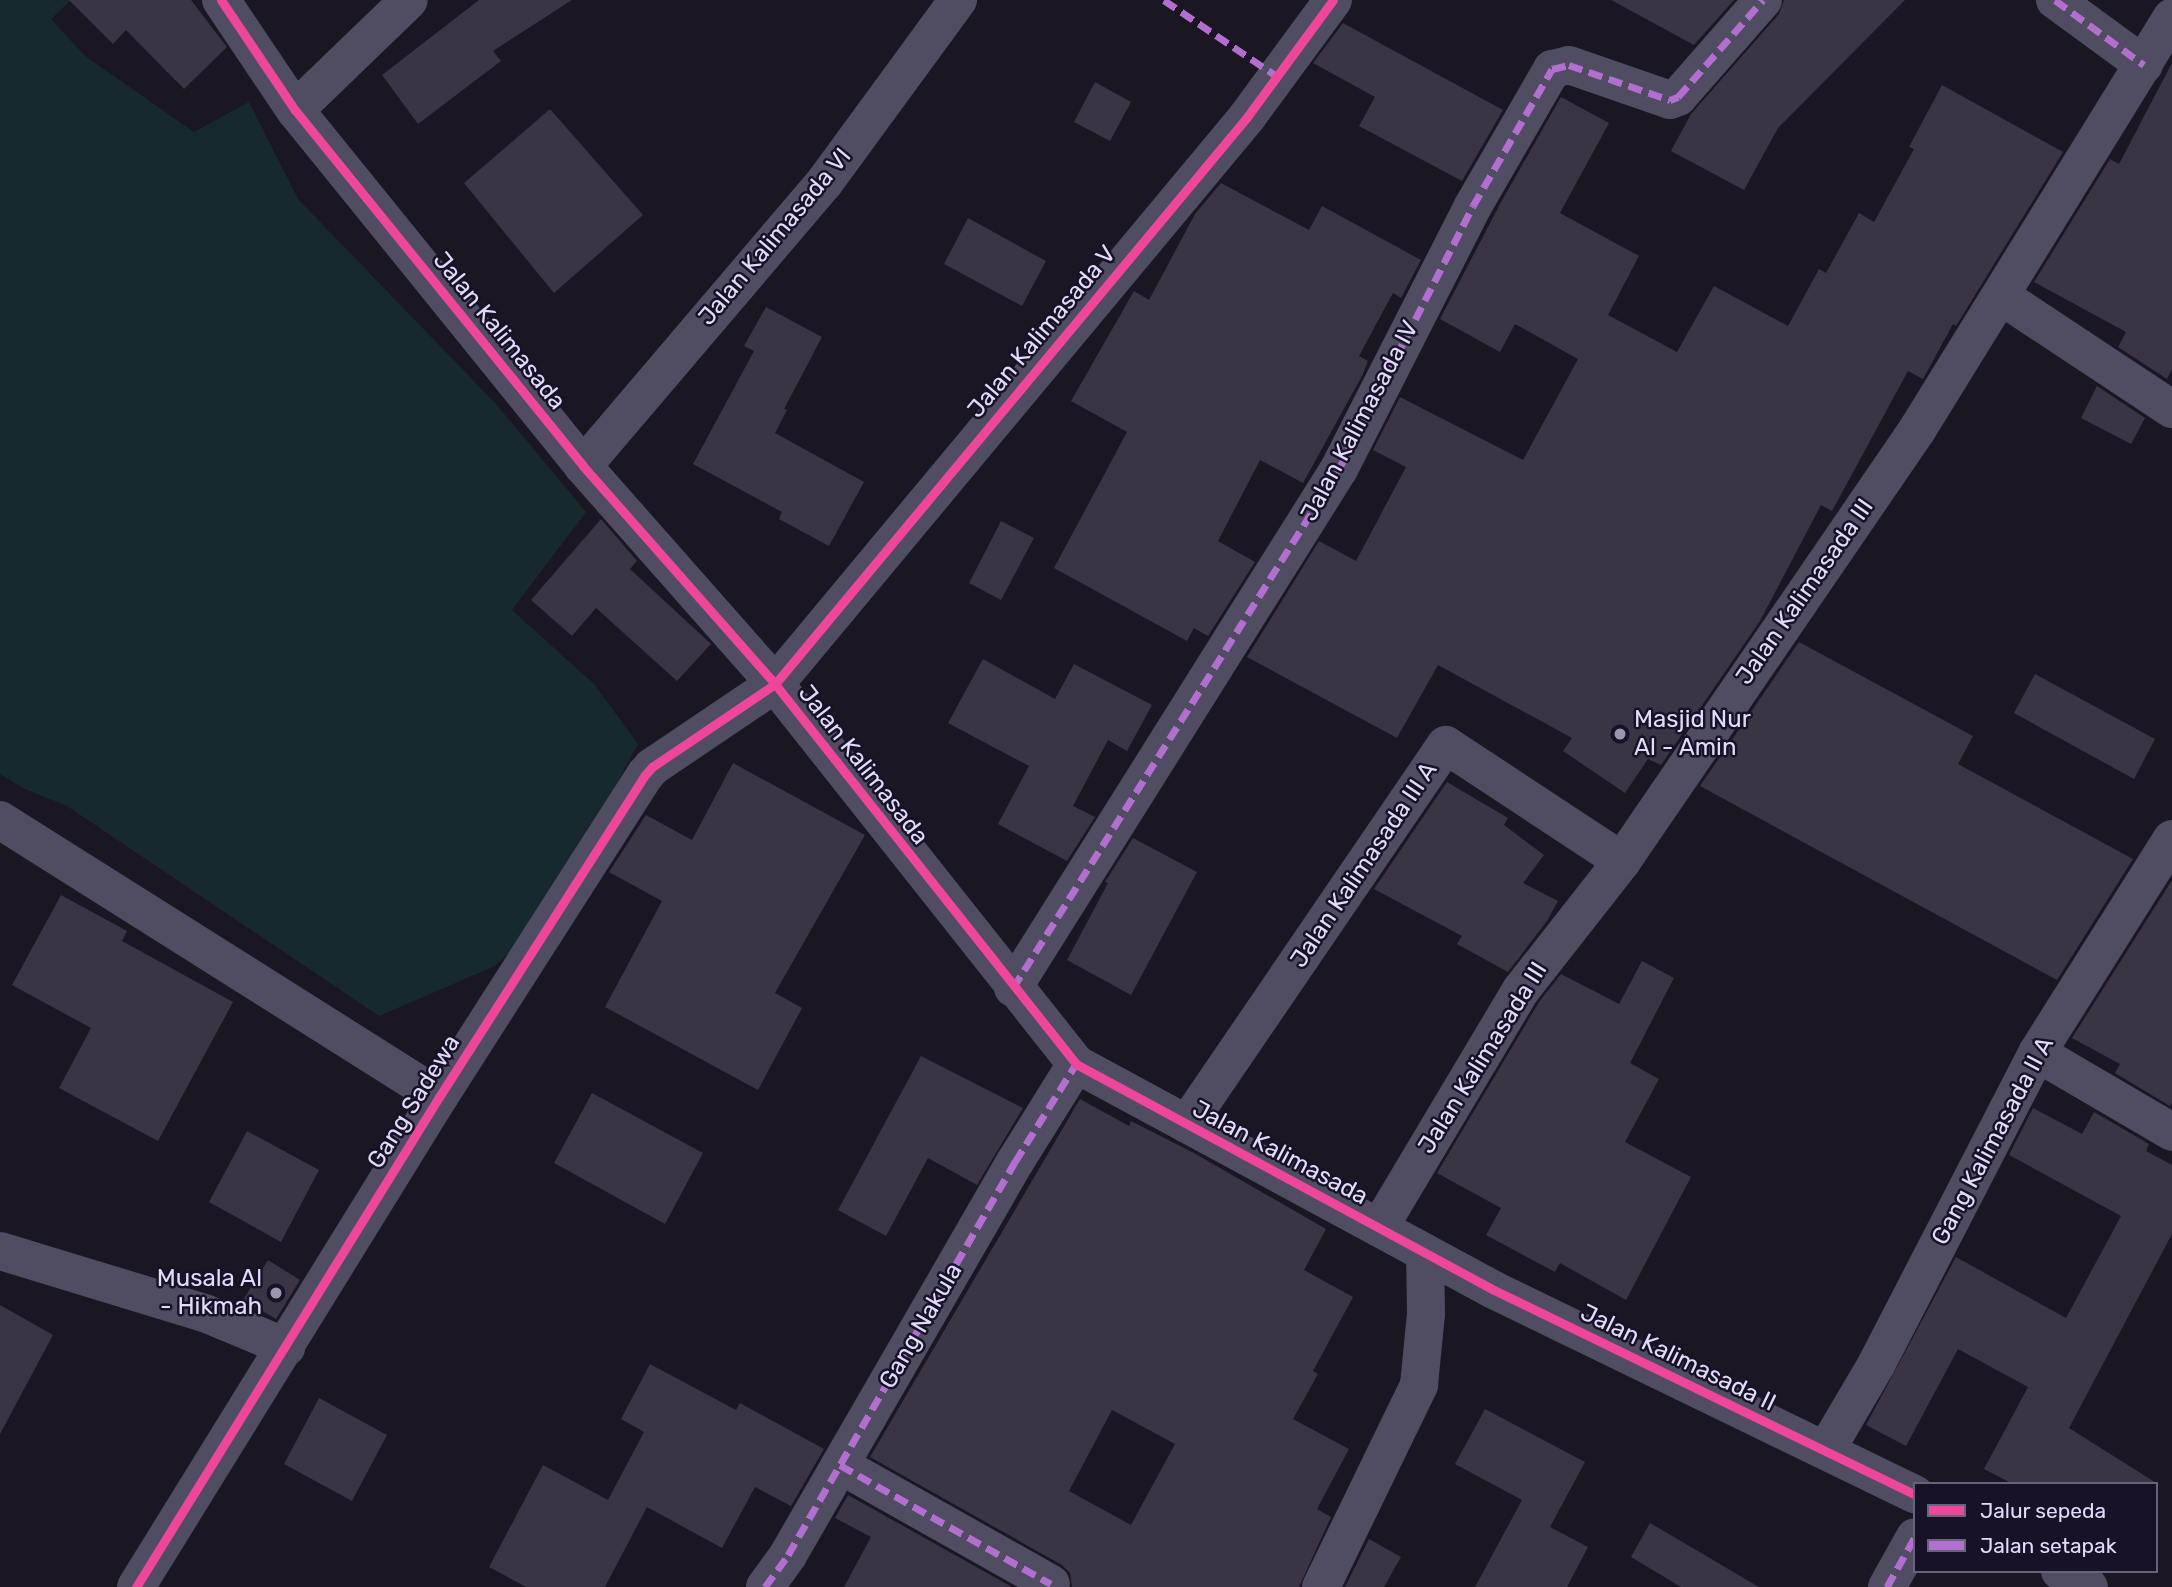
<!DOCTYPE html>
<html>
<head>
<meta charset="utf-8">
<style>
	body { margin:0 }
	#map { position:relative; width:2172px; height:1587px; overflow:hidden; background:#1a1622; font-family:Rubik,sans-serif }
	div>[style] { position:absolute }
	.green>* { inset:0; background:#162a2e }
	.building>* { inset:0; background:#3a3444 }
	.minor>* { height:38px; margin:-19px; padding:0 19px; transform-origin:19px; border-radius:19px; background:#504c61 }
	.quiet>* { height:7px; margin-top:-3.5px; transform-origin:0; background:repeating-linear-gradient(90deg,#b36fd0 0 14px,transparent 0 21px) }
	.cycleway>* { height:9px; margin:-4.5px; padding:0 4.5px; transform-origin:4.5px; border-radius:4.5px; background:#ed469a }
	.dots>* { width:19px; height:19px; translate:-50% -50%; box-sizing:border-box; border:4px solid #181226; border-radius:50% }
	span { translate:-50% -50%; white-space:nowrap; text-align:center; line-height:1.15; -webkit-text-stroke:5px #181226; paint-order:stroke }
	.street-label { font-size:24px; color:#e3dbfc }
	.poi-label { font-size:24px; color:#e3dbfc }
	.left { translate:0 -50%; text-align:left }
	.right { translate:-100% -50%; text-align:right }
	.legend { position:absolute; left:1913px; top:1482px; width:245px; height:91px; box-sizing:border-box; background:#181226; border:2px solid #69627c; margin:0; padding:9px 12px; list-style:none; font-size:21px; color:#e3dbfc }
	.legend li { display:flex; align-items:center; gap:14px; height:35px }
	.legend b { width:35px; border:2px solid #69627c }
</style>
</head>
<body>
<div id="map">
	<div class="green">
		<i style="clip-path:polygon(0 0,71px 0,51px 19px,85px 56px,194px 132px,249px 102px,298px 199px,495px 403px,586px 512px,512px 610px,594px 684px,638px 744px,542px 922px,495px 966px,379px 1016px,67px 806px,25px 789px,0 774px)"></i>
	</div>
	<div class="building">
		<i style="clip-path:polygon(69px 0,191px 0,227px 47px,184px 89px,126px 30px,113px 44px)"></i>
		<i style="clip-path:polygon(479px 0,572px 0,493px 51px,501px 61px,418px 124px,382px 75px)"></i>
		<i style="clip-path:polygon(1611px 0,1734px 0,1694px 45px)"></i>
		<i style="clip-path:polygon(1784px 0,1905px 0,1778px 128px,1744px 190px,1671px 151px,1691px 114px,1779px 14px)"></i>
		<i style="clip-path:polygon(1343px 23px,1503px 110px,1462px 181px,1359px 126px,1375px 97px,1313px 63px)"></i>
		<i style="clip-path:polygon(2172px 63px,2172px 369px,2167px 379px,2118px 347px,2126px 332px,2034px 282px,2110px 159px,2119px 164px)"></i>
		<i style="clip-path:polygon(1095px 82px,1131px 102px,1110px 141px,1074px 122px)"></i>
		<i style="clip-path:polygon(1942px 85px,2063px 152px,1956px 326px,1953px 324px,1923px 379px,1908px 371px,1832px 511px,1821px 505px,1760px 621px,1661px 765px,1648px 759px,1625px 793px,1563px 751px,1572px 738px,1438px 665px,1397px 738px,1247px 657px,1319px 541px,1356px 561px,1406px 467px,1373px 450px,1400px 397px,1523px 460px,1578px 359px,1515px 324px,1500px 352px,1440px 319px,1501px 202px,1561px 97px,1609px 123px,1560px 213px,1639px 256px,1608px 315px,1677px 352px,1714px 286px,1788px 326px,1819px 269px,1826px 273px,1859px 213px,1874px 222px,1914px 149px,1909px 147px)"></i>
		<i style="clip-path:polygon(550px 109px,643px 215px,554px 293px,464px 183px)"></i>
		<i style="clip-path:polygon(1221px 183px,1309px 230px,1322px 206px,1421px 260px,1401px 298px,1393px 293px,1359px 356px,1368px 361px,1362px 376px,1303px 483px,1260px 460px,1218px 541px,1255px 562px,1208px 636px,1194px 628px,1187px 641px,1054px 568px,1127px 432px,1071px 401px,1134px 291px,1149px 300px,1195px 214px)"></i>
		<i style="clip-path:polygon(968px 218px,1046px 261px,1022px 306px,944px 264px)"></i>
		<i style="clip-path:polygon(766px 307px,822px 337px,784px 409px,787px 410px,775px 433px,864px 482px,829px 546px,779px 519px,782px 512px,693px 464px,754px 351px,744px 346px)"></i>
		<i style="clip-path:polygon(2097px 386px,2145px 418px,2131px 444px,2081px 418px)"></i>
		<i style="clip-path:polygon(601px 519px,637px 561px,630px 569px,711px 644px,677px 681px,596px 608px,572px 636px,531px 600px)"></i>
		<i style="clip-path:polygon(1001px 521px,1034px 538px,1001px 600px,969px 583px)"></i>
		<i style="clip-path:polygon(1799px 642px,1973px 736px,1958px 764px,2133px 859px,2057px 980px,1700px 786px)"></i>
		<i style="clip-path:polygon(983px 659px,1055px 699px,1074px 664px,1152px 705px,1127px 751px,1108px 740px,1073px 806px,1095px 817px,1067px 861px,998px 824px,1029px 766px,948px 723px)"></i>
		<i style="clip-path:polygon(2035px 674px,2155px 739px,2134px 779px,2014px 713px)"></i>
		<i style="clip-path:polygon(733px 763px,865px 835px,775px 993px,802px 1008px,758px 1090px,605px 1007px,662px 901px,609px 872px,646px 815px,692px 840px)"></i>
		<i style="clip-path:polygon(1447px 782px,1508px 818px,1504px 825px,1544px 855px,1523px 883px,1558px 901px,1547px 921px,1508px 972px,1457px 944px,1462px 936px,1374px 889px)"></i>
		<i style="clip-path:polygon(1133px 838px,1197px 872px,1131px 995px,1067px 960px,1108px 883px,1105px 882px)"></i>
		<i style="clip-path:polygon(2172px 880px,2172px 1103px,2170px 1106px,2115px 1073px,2120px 1064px,2072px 1038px)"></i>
		<i style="clip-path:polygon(61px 895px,127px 931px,122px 941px,233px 1002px,158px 1141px,59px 1088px,91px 1028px,12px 985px)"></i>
		<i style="clip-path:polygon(1642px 961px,1674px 978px,1630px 1063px,1659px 1079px,1625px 1142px,1691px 1177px,1626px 1300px,1560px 1263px,1555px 1272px,1486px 1235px,1501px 1208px,1437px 1173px,1539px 1002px,1561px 974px,1619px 1004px)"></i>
		<i style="clip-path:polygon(921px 1056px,1023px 1108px,977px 1185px,928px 1158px,886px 1236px,838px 1210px)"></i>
		<i style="clip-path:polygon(592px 1093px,703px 1153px,665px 1224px,554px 1163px)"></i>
		<i style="clip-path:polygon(evenodd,1080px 1099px,1129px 1126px,1131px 1121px,1194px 1153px,1326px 1229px,1304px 1270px,1353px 1297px,1313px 1371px,1318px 1374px,1293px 1419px,1349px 1449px,1317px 1509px,1331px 1517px,1299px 1587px,1072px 1587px,1070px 1573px,1062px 1565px,870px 1457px,1080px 1099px,1112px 1410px,1175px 1444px,1131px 1525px,1069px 1491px,1112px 1410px)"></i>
		<i style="clip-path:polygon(2033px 1108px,2082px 1134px,2094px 1112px,2149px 1144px,2146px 1151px,2172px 1165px,2172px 1234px,2069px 1428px,2158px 1484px,2013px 1484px,1984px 1469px,2028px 1387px,1958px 1349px,1906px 1446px,1866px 1425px,1956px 1257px,2066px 1318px,2121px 1216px,2009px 1155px)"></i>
		<i style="clip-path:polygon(247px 1131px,319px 1170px,281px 1242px,209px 1202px)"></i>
		<i style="clip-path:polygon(268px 1260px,300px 1280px,276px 1319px,243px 1300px)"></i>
		<i style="clip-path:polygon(0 1305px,53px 1335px,0 1434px)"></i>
		<i style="clip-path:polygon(650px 1364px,736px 1410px,740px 1403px,824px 1449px,791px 1506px,755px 1487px,722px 1548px,647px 1507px,605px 1587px,526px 1587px,489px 1567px,543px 1465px,608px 1500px,644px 1432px,621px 1419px)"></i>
		<i style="clip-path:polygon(319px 1398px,387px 1435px,352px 1501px,284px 1464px)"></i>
		<i style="clip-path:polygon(1485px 1409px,1585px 1462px,1550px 1527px,1588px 1547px,1567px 1587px,1475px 1587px,1522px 1500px,1455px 1464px)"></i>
		<i style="clip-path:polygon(848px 1495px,1012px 1587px,844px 1587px,871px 1537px,835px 1518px)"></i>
		<i style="clip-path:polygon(1650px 1523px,1759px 1587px,1681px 1587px,1631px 1557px)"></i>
		<i style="clip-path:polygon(1369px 1539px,1401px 1557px,1384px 1587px,1345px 1587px)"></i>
	</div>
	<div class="minor">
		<i style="left:221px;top:0;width:133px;rotate:56.1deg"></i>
		<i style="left:295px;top:110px;width:458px;rotate:51deg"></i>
		<i style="left:583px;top:466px;width:290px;rotate:48.6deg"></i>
		<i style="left:775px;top:684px;width:485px;rotate:51.6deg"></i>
		<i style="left:1076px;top:1064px;width:475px;rotate:28.4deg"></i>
		<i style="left:1494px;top:1290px;width:468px;rotate:25.9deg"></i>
		<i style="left:2055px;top:0;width:110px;rotate:36.1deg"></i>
		<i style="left:295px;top:110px;width:158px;rotate:-44deg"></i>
		<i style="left:2001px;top:296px;width:205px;rotate:33.5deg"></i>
		<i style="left:583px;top:466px;width:372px;rotate:-49.6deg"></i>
		<i style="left:824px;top:183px;width:227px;rotate:-53.8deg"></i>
		<i style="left:0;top:820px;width:519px;rotate:32.25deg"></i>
		<i style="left:1013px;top:988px;width:613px;rotate:-57.87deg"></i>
		<i style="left:1339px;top:469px;width:295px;rotate:-63deg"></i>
		<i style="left:1473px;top:206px;width:158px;rotate:-60deg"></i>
		<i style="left:1552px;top:69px;width:17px;rotate:-13deg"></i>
		<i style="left:1569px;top:65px;width:107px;rotate:19.1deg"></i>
		<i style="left:1670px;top:100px;width:9px;rotate:-21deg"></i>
		<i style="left:1678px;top:97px;width:129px;rotate:-48.8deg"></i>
		<i style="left:2037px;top:1053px;width:156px;rotate:30.3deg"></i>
		<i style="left:1187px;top:1124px;width:459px;rotate:-55.7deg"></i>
		<i style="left:1446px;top:745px;width:211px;rotate:33.4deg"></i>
		<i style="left:1379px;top:1228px;width:277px;rotate:-59.2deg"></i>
		<i style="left:1521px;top:990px;width:164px;rotate:-51.9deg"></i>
		<i style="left:1622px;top:861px;width:522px;rotate:-55.61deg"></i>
		<i style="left:1917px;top:430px;width:485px;rotate:-58.3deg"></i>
		<i style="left:0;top:1251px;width:216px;rotate:16.9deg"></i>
		<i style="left:207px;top:1314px;width:86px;rotate:22.7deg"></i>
		<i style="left:1826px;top:1450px;width:99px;rotate:-59.5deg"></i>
		<i style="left:1876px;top:1365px;width:351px;rotate:-62.7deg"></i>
		<i style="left:2037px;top:1053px;width:253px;rotate:-57.8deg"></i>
		<i style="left:840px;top:1465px;width:242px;rotate:29.4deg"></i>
		<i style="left:2060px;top:1571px;width:33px;rotate:29deg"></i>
		<i style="left:136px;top:1587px;width:576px;rotate:-58.27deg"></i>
		<i style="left:439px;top:1097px;width:382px;rotate:-57.4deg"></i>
		<i style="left:645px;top:775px;width:11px;rotate:-49deg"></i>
		<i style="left:652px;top:767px;width:148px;rotate:-34deg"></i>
		<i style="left:775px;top:684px;width:738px;rotate:-50.22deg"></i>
		<i style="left:1247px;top:117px;width:145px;rotate:-53.7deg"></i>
		<i style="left:765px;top:1587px;width:39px;rotate:-54deg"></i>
		<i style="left:788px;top:1555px;width:454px;rotate:-60deg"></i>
		<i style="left:1015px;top:1162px;width:115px;rotate:-58.1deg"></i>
		<i style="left:1321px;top:1587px;width:225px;rotate:-64.1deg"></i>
		<i style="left:1419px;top:1385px;width:71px;rotate:-84.4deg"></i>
		<i style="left:1426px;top:1314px;width:61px;rotate:-90.9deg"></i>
		<i style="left:1887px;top:1587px;width:57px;rotate:-60.8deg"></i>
	</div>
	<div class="quiet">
		<i style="left:1164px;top:0;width:138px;rotate:34deg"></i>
		<i style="left:2055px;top:0;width:110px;rotate:36.1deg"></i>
		<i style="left:1013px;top:988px;width:613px;rotate:-57.87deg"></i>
		<i style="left:1339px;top:469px;width:295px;rotate:-63deg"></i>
		<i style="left:1473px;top:206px;width:158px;rotate:-60deg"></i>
		<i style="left:1552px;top:69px;width:17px;rotate:-13deg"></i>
		<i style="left:1569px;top:65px;width:107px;rotate:19.1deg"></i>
		<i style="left:1670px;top:100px;width:9px;rotate:-21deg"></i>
		<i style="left:1678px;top:97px;width:129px;rotate:-48.8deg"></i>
		<i style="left:840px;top:1465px;width:242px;rotate:29.4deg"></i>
		<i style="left:765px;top:1587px;width:39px;rotate:-54deg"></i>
		<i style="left:788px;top:1555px;width:454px;rotate:-60deg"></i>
		<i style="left:1015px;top:1162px;width:115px;rotate:-58.1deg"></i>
		<i style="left:1887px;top:1587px;width:57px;rotate:-60.8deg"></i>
	</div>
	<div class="cycleway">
		<i style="left:221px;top:0;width:133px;rotate:56.1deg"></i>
		<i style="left:295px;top:110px;width:458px;rotate:51deg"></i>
		<i style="left:583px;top:466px;width:290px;rotate:48.6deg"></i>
		<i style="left:775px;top:684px;width:485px;rotate:51.6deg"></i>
		<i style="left:1076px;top:1064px;width:475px;rotate:28.4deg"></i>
		<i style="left:1494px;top:1290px;width:468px;rotate:25.9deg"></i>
		<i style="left:136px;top:1587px;width:576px;rotate:-58.27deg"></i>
		<i style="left:439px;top:1097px;width:382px;rotate:-57.4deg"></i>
		<i style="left:645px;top:775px;width:11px;rotate:-49deg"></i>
		<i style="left:652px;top:767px;width:148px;rotate:-34deg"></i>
		<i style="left:775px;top:684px;width:738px;rotate:-50.22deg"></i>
		<i style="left:1247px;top:117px;width:145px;rotate:-53.7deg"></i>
	</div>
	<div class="dots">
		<i style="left:1620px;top:734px;background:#9d96b0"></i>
		<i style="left:276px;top:1293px;background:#9d96b0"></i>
	</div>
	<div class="street-label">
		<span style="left:775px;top:237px;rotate:-50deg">Jalan Kalimasada VI</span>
		<span style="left:499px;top:331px;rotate:51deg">Jalan Kalimasada</span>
		<span style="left:1042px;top:332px;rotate:-50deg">Jalan Kalimasada V</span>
		<span style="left:1360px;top:421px;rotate:-62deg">Jalan Kalimasada IV</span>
		<span style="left:1805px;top:592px;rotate:-55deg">Jalan Kalimasada III</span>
		<span style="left:863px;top:765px;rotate:52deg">Jalan Kalimasada</span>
		<span style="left:1364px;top:865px;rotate:-56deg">Jalan Kalimasada III A</span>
		<span style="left:1483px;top:1058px;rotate:-58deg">Jalan Kalimasada III</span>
		<span style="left:414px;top:1102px;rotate:-58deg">Gang Sadewa</span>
		<span style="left:1993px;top:1141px;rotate:-62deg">Gang Kalimasada II A</span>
		<span style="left:1280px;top:1153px;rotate:28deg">Jalan Kalimasada</span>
		<span style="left:921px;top:1326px;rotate:-60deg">Gang Nakula</span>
		<span style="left:1678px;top:1358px;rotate:26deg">Jalan Kalimasada II</span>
	</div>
	<div class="poi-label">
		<span class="left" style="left:1634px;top:734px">Masjid Nur<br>Al - Amin</span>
		<span class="right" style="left:262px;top:1293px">Musala Al<br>- Hikmah</span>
	</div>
	<ul class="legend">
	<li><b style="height:9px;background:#ed469a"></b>Jalur sepeda</li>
	<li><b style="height:9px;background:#b36fd0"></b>Jalan setapak</li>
	</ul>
</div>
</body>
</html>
